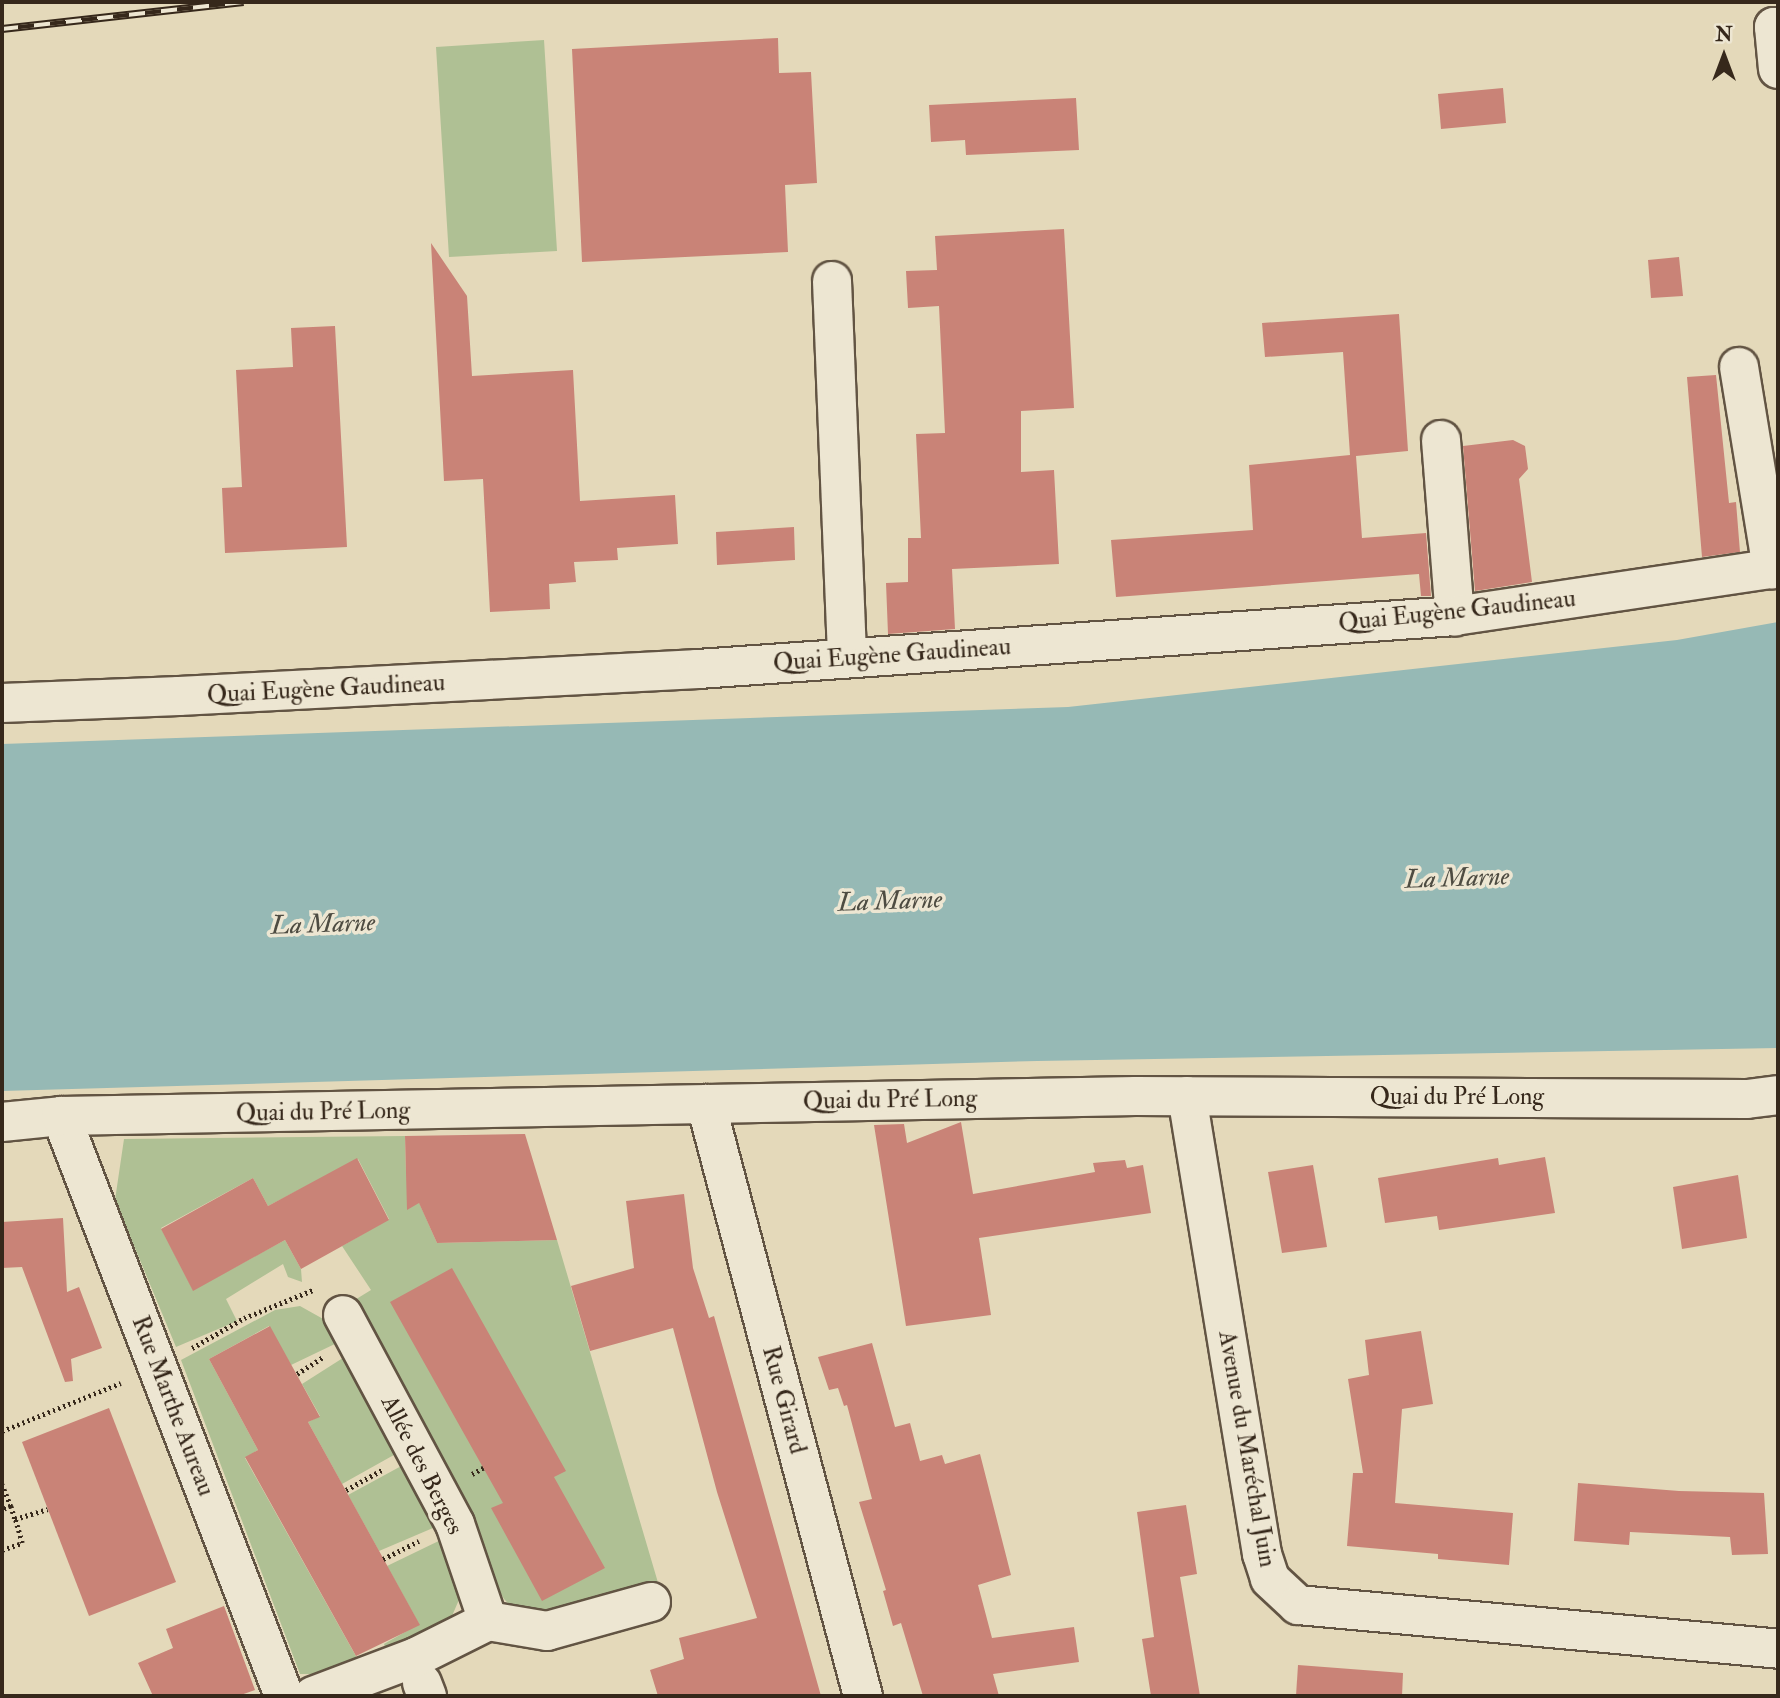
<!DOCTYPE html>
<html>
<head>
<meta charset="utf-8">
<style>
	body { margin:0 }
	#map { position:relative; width:1780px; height:1698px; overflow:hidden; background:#e4d9ba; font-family:"IM FELL Double Pica",serif }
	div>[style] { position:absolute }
	.green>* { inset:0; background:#afc094 }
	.water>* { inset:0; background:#96b9b5 }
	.building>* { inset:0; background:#c98377 }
	.path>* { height:4.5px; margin-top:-2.25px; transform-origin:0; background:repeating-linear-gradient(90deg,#36281b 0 2px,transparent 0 5.5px) }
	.roads { filter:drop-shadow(2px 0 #625443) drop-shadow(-2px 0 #625443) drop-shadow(0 2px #625443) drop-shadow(0 -2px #625443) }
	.minor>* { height:38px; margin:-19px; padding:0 19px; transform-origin:19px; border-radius:19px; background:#ede6d2 }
	.rail>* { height:8px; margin-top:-4px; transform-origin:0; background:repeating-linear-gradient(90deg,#ede6d2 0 16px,#36281b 0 32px); box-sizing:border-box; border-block:2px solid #36281b }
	span { translate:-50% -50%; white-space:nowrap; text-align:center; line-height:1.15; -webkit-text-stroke:7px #ede6d2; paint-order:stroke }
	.street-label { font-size:24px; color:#36281b }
	.water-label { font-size:26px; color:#4e4c42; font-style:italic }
	.frame { position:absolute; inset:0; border:4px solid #36281b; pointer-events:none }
	.north { position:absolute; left:1689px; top:21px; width:70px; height:70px; -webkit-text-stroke:5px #ede6d2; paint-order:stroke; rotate:0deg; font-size:19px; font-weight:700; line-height:28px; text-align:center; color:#36281b }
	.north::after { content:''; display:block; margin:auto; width:24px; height:32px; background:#36281b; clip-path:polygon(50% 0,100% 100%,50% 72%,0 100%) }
</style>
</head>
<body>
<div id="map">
	<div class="green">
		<i style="clip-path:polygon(544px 40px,557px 251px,449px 257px,436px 47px)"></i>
		<i style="clip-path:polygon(405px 1136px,406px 1173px,437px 1243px,557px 1240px,659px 1586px,523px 1619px,504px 1599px,345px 1306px,371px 1290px,342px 1246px,389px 1219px,358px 1159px,268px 1206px,253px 1178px,161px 1228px,193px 1290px,285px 1240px,301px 1269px,302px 1282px,288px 1277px,283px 1264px,226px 1299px,237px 1321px,176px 1347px,115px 1200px,124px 1139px)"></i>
		<i style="clip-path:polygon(300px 1306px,325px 1320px,339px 1342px,291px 1365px,269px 1326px,209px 1359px,258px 1450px,245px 1458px,357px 1658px,338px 1670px,311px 1674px,300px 1674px,181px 1360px,275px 1310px)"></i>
		<i style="clip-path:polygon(346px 1356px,401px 1451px,342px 1484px,308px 1422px,320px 1416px,302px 1384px)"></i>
		<i style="clip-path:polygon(405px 1464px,440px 1525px,379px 1551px,348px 1495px)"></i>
		<i style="clip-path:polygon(449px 1536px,461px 1595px,452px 1616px,440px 1633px,389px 1658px,384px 1644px,419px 1624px,387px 1566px)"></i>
	</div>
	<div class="water">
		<i style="clip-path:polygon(1778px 622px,1778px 1048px,1037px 1061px,2px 1091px,2px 744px,1068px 707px,1677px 640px)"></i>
	</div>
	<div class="building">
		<i style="clip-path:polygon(778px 38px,779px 73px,811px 72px,817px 183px,785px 185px,788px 252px,582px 262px,572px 49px)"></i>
		<i style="clip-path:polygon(1503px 88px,1506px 123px,1441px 129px,1438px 94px)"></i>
		<i style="clip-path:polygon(1076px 98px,1079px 150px,966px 155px,965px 140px,931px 142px,929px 105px)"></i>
		<i style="clip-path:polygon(1064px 229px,1074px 408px,1021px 411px,1021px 472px,1054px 470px,1059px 564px,952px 569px,955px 629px,888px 634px,886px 583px,908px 582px,908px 538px,921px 538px,916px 434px,945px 433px,939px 306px,908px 308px,906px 271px,937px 270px,935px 236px)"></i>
		<i style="clip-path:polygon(431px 243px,467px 296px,472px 376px,573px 370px,580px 501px,675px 495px,678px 544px,617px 548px,618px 560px,574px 562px,576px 582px,549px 584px,550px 609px,490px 612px,483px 479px,444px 481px)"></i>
		<i style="clip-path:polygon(1679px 257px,1683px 296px,1651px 298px,1648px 260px)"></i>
		<i style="clip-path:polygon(1399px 314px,1408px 451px,1356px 456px,1362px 538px,1426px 533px,1431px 596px,1421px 596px,1419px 574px,1116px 597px,1111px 540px,1253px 530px,1249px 465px,1350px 455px,1343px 352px,1265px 357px,1262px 323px)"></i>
		<i style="clip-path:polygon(335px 326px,347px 547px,225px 553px,222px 488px,242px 487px,236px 370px,293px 367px,291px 328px)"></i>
		<i style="clip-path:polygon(1716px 375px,1729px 503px,1736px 502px,1740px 552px,1702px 557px,1687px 377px)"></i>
		<i style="clip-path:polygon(1513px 440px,1525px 446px,1528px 469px,1519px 479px,1532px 582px,1475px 591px,1463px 446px)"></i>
		<i style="clip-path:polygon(794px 527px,795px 560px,717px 565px,716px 532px)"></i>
		<i style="clip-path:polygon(961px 1122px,973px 1194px,1095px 1172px,1093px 1163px,1125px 1160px,1127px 1168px,1143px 1165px,1151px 1213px,979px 1238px,991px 1315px,906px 1326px,874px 1125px,904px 1124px,907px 1143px)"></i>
		<i style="clip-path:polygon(525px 1134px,557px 1240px,437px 1243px,419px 1203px,407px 1210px,405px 1136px)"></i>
		<i style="clip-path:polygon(1545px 1157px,1555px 1213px,1439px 1230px,1437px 1216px,1385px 1223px,1378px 1178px,1498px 1158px,1499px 1165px)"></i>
		<i style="clip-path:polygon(357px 1158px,389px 1220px,301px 1269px,285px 1240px,193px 1291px,161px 1229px,253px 1178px,268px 1206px)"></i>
		<i style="clip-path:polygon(1313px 1165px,1327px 1247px,1282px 1253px,1268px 1172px)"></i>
		<i style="clip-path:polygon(1738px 1175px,1747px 1238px,1682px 1249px,1673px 1187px)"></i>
		<i style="clip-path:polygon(684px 1194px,693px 1268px,709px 1318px,714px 1316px,821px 1696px,658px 1696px,650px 1670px,684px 1659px,679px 1638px,757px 1618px,717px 1492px,673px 1328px,590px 1351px,571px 1286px,634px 1268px,626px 1201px)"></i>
		<i style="clip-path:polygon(63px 1218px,67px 1292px,79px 1287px,102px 1348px,71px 1359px,73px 1381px,65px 1382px,22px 1267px,2px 1268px,2px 1222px)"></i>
		<i style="clip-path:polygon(452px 1268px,566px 1471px,554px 1477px,605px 1568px,542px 1601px,491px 1508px,503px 1503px,390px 1302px)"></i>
		<i style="clip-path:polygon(270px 1326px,320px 1417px,308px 1422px,420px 1625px,356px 1656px,245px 1457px,258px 1450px,209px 1359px)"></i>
		<i style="clip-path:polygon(1421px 1331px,1433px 1404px,1402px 1409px,1395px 1503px,1513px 1513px,1509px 1565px,1438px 1559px,1438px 1554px,1347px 1546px,1353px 1473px,1363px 1473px,1348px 1379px,1369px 1375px,1365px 1340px)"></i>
		<i style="clip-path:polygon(872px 1343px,895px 1427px,910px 1423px,920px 1461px,942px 1455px,945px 1464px,980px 1454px,1011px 1575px,978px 1585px,992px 1638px,1074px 1627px,1079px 1662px,993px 1674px,999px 1696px,923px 1696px,901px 1623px,893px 1626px,883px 1591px,886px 1590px,859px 1502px,872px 1499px,847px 1405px,844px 1406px,838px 1388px,829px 1390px,818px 1357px)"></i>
		<i style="clip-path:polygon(109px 1408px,176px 1582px,89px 1616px,22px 1442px)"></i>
		<i style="clip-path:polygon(1578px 1483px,1679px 1491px,1764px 1493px,1768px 1554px,1732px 1555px,1730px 1537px,1630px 1532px,1629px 1545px,1574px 1541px)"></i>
		<i style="clip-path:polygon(1186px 1505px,1197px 1574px,1180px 1577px,1200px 1696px,1151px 1696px,1142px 1639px,1154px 1637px,1137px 1512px)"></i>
		<i style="clip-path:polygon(224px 1606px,255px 1690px,238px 1696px,153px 1696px,138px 1663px,173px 1648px,166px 1629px)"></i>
		<i style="clip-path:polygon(1298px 1665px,1403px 1673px,1402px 1696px,1296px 1696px)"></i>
	</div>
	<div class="path">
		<i style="left:192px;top:1348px;width:60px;rotate:-30deg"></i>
		<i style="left:244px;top:1318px;width:74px;rotate:-22.1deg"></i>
		<i style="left:297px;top:1374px;width:30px;rotate:-33deg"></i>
		<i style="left:2px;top:1431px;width:128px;rotate:-22deg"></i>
		<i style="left:472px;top:1474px;width:13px;rotate:-29deg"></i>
		<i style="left:2px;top:1484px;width:24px;rotate:68deg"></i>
		<i style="left:11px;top:1506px;width:10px;rotate:156deg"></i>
		<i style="left:346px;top:1490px;width:41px;rotate:-29.1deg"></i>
		<i style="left:11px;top:1506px;width:14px;rotate:73deg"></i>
		<i style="left:15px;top:1519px;width:34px;rotate:-17deg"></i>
		<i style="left:2px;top:1550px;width:21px;rotate:-19deg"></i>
		<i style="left:22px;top:1543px;width:25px;rotate:-106deg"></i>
		<i style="left:383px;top:1559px;width:40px;rotate:-26.6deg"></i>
	</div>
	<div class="roads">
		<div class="minor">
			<i style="left:1778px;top:27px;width:4px;rotate:180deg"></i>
			<i style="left:1774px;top:27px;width:42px;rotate:84.6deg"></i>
			<i style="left:832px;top:281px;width:377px;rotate:87.7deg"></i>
			<i style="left:1739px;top:367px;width:205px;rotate:80.7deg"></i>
			<i style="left:1441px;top:440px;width:177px;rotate:85.5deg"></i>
			<i style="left:2px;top:703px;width:177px;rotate:-2.3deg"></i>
			<i style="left:179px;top:696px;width:520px;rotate:-2.98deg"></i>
			<i style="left:698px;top:669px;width:759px;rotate:-4deg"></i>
			<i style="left:1455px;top:616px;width:327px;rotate:-8.5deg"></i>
			<i style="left:1187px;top:1096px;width:464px;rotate:80.7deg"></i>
			<i style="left:1262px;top:1554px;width:26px;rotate:72deg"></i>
			<i style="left:1270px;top:1579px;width:38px;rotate:43deg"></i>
			<i style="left:1298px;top:1605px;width:482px;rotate:5.2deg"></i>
			<i style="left:706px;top:1104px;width:612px;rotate:75.15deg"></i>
			<i style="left:61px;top:1116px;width:621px;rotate:68.97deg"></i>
			<i style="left:2px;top:1122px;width:59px;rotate:-5.8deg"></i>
			<i style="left:61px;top:1116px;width:1075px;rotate:-1.07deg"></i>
			<i style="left:1136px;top:1096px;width:611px;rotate:0.28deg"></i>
			<i style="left:1747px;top:1099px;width:31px;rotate:-7deg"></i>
			<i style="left:488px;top:1621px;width:60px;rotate:9.6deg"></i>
			<i style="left:547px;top:1631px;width:108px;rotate:-15.6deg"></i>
			<i style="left:422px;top:1683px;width:14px;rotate:69deg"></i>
			<i style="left:313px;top:1696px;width:110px;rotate:-20.7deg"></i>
			<i style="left:416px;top:1657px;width:80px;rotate:-26.6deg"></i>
			<i style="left:488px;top:1621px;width:102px;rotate:-108.8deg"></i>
			<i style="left:455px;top:1524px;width:237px;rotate:-118.2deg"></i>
		</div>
	</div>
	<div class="rail">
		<i style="left:2px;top:29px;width:243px;rotate:-6.4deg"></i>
	</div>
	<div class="street-label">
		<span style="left:1457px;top:611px;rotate:-6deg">Quai Eugène Gaudineau</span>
		<span style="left:892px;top:655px;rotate:-4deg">Quai Eugène Gaudineau</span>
		<span style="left:326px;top:689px;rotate:-3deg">Quai Eugène Gaudineau</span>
		<span style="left:1457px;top:1097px">Quai du Pré Long</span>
		<span style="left:890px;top:1100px;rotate:-1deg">Quai du Pré Long</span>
		<span style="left:323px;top:1112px;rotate:-1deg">Quai du Pré Long</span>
		<span style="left:784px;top:1400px;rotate:75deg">Rue Girard</span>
		<span style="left:173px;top:1406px;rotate:69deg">Rue Marthe Aureau</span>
		<span style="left:1247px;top:1449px;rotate:80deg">Avenue du Maréchal Juin</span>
		<span style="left:422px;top:1465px;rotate:63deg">Allée des Berges</span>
	</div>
	<div class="water-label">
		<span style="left:1457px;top:879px;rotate:-2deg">La Marne</span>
		<span style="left:890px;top:902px;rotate:-2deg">La Marne</span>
		<span style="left:323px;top:925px;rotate:-2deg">La Marne</span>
	</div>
	<div class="frame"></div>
	<div class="north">N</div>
</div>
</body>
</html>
